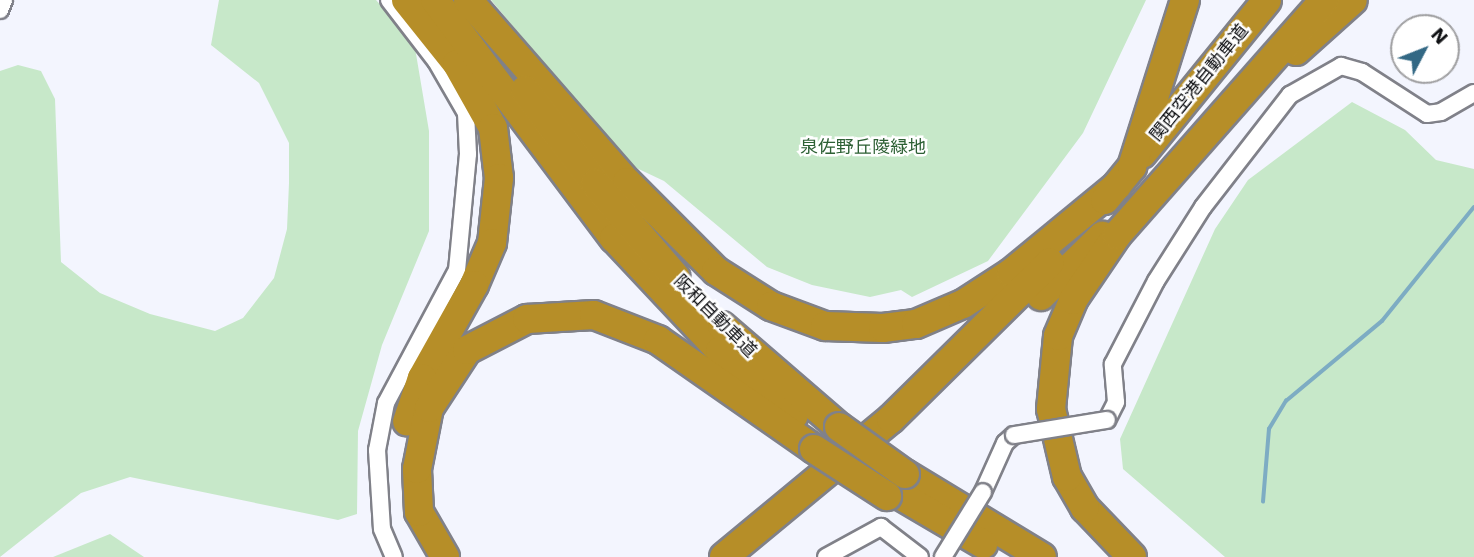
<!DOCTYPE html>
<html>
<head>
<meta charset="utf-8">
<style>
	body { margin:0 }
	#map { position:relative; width:1474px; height:557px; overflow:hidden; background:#f3f5fe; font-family:"Work Sans","Noto Sans JP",sans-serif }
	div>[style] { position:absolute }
	.green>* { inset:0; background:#c7e8c9 }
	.stream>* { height:3.5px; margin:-1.75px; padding:0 1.75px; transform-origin:1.75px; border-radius:1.75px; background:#7dacc3 }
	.roads { filter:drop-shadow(2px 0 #808189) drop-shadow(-2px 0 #808189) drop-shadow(0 2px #808189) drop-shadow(0 -2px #808189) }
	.minor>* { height:16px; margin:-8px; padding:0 8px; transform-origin:8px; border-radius:8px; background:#fff }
	.motorway>* { height:28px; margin:-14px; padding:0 14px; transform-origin:14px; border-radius:14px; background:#b68e28 }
	.bridges { filter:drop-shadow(2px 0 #808189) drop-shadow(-2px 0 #808189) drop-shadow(0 2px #808189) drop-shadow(0 -2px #808189) }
	.minor-bridge>* { height:16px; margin:-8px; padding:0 8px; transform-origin:8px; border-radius:8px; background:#fff }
	.motorway-bridge>* { height:28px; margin:-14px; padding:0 14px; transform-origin:14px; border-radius:14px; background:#b68e28 }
	span { translate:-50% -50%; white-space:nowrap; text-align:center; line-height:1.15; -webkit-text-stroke:5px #fff; paint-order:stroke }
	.street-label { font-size:18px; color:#0f1013 }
	.park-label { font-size:18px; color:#2d6034 }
	.north { position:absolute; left:1390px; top:14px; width:70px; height:70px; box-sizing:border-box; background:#fff; border:2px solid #9f9fa1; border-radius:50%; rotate:48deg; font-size:19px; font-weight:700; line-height:28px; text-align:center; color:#0f1013 }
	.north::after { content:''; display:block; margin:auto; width:24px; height:32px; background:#336884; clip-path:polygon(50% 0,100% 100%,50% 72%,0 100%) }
</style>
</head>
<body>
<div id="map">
	<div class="green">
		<i style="clip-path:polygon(219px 0,376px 0,414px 42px,429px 131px,429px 231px,382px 345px,358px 431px,357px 514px,338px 520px,130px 477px,81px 493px,0 557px,0 71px,18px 65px,41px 71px,55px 99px,61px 262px,100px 293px,150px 314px,215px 331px,243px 318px,274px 278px,287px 229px,289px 183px,289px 143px,259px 83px,211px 45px)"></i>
		<i style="clip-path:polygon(491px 0,1146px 0,1083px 133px,988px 261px,912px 297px,901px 290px,870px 297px,812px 285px,767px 267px,664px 181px,628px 164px)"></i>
		<i style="clip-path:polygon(1352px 102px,1405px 130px,1436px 160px,1474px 169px,1474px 557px,1225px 557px,1123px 469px,1120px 439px,1215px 229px,1248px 180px)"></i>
		<i style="clip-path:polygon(110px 534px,144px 557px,53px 557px)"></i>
	</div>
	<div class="stream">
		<i style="left:1263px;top:502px;width:73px;rotate:-85.3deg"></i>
		<i style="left:1269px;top:429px;width:33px;rotate:-59deg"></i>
		<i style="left:1286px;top:401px;width:125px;rotate:-39.8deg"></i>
		<i style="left:1382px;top:321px;width:146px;rotate:-51.1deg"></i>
	</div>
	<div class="roads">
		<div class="minor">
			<i style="left:389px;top:0;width:77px;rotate:52.4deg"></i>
			<i style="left:436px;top:61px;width:60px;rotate:60deg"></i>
			<i style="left:466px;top:113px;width:41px;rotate:87.2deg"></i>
			<i style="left:468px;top:154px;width:117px;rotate:95.4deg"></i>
			<i style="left:457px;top:270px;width:151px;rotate:118.1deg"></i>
			<i style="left:386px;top:403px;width:48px;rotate:100.8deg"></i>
			<i style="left:377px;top:450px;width:79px;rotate:86.4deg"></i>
			<i style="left:382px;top:529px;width:30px;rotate:67deg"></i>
			<i style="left:0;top:10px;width:11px;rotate:-68deg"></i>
			<i style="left:1107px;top:420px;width:20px;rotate:-63deg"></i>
			<i style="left:1116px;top:402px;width:38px;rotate:-95deg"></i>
			<i style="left:1113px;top:364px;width:93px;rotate:-62.6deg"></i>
			<i style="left:1156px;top:281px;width:88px;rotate:-57.6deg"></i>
			<i style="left:1203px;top:207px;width:142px;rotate:-52.2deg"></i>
			<i style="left:1290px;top:95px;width:59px;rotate:-29.6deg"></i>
			<i style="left:1341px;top:66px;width:22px;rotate:16deg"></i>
			<i style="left:1362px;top:72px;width:77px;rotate:32.9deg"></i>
			<i style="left:1427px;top:114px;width:14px;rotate:-8deg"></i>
			<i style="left:1441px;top:112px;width:38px;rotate:-30deg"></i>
			<i style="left:983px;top:492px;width:54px;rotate:-65.8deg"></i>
			<i style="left:1005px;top:443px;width:12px;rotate:-42deg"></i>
			<i style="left:826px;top:557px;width:63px;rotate:-28.6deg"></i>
			<i style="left:881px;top:527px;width:49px;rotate:37.6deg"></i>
		</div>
		<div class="motorway">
			<i style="left:406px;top:0;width:82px;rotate:51.4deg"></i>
			<i style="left:457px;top:64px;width:73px;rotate:60.6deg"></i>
			<i style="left:493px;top:128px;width:50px;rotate:83.2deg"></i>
			<i style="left:499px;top:178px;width:65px;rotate:96.1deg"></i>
			<i style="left:492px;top:243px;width:46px;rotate:113.2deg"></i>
			<i style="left:474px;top:285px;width:107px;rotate:119.2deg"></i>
			<i style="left:422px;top:378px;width:46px;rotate:108.8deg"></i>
			<i style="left:435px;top:0;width:298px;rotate:53.1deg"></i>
			<i style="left:614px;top:238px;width:155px;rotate:46.8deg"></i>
			<i style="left:720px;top:351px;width:98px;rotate:41.3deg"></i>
			<i style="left:468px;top:0;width:242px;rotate:48.9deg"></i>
			<i style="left:627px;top:182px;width:126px;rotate:45deg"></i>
			<i style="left:716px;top:271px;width:65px;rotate:32.5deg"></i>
			<i style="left:771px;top:306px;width:58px;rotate:20.3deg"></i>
			<i style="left:825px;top:326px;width:58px;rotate:2deg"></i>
			<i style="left:883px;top:328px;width:33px;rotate:-7deg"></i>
			<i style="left:916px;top:324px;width:51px;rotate:-23.1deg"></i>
			<i style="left:963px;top:304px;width:57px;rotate:-32.9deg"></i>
			<i style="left:1011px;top:273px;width:137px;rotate:-39.4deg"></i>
			<i style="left:1296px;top:51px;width:76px;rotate:-41.8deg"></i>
			<i style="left:525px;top:90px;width:116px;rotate:53deg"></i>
			<i style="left:595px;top:183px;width:123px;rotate:49.3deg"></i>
			<i style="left:1142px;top:154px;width:198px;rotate:-50.9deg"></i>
			<i style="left:1105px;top:200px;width:43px;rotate:-50.7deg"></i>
			<i style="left:1132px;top:167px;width:175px;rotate:-72.4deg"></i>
			<i style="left:1041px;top:296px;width:86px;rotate:-44.5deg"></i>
			<i style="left:722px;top:326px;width:155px;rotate:40.8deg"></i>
			<i style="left:905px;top:474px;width:160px;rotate:31.2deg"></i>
			<i style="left:891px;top:490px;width:107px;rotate:30.4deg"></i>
			<i style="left:445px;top:557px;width:52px;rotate:-120deg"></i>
			<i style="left:419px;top:512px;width:43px;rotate:-92.7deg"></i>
			<i style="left:417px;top:469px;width:62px;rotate:-78.9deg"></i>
			<i style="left:429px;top:408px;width:69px;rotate:-56.8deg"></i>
			<i style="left:467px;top:350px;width:68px;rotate:-27.3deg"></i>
			<i style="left:527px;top:319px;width:67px;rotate:-3.4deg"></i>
			<i style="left:594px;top:315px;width:69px;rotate:21.3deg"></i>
			<i style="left:658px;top:340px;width:190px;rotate:34.9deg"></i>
			<i style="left:724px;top:557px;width:217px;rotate:-39.6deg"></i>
			<i style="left:891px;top:419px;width:223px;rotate:-44.6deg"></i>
			<i style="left:1132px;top:557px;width:68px;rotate:-133.8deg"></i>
			<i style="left:1085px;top:508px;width:36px;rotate:-120deg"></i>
			<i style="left:1067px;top:477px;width:70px;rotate:-103.2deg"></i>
			<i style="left:1051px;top:409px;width:73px;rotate:-84.5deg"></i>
			<i style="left:1058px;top:336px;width:39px;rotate:-67deg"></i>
			<i style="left:1073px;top:300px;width:78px;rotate:-55.9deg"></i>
			<i style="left:1117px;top:235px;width:313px;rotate:-48.6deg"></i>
		</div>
	</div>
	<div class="bridges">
		<div class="minor-bridge">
			<i style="left:1014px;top:435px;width:94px;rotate:-9.2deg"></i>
			<i style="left:943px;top:557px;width:76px;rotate:-58.4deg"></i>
		</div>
		<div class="motorway-bridge">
			<i style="left:839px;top:427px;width:81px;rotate:35.5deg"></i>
			<i style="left:814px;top:449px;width:87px;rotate:32.8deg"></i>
		</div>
	</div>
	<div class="street-label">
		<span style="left:1199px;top:83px;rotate:-51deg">関西空港自動車道</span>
		<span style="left:715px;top:316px;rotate:45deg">阪和自動車道</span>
	</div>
	<div class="park-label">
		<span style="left:863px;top:147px">泉佐野丘陵緑地</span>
	</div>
	<div class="north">N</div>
</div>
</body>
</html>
